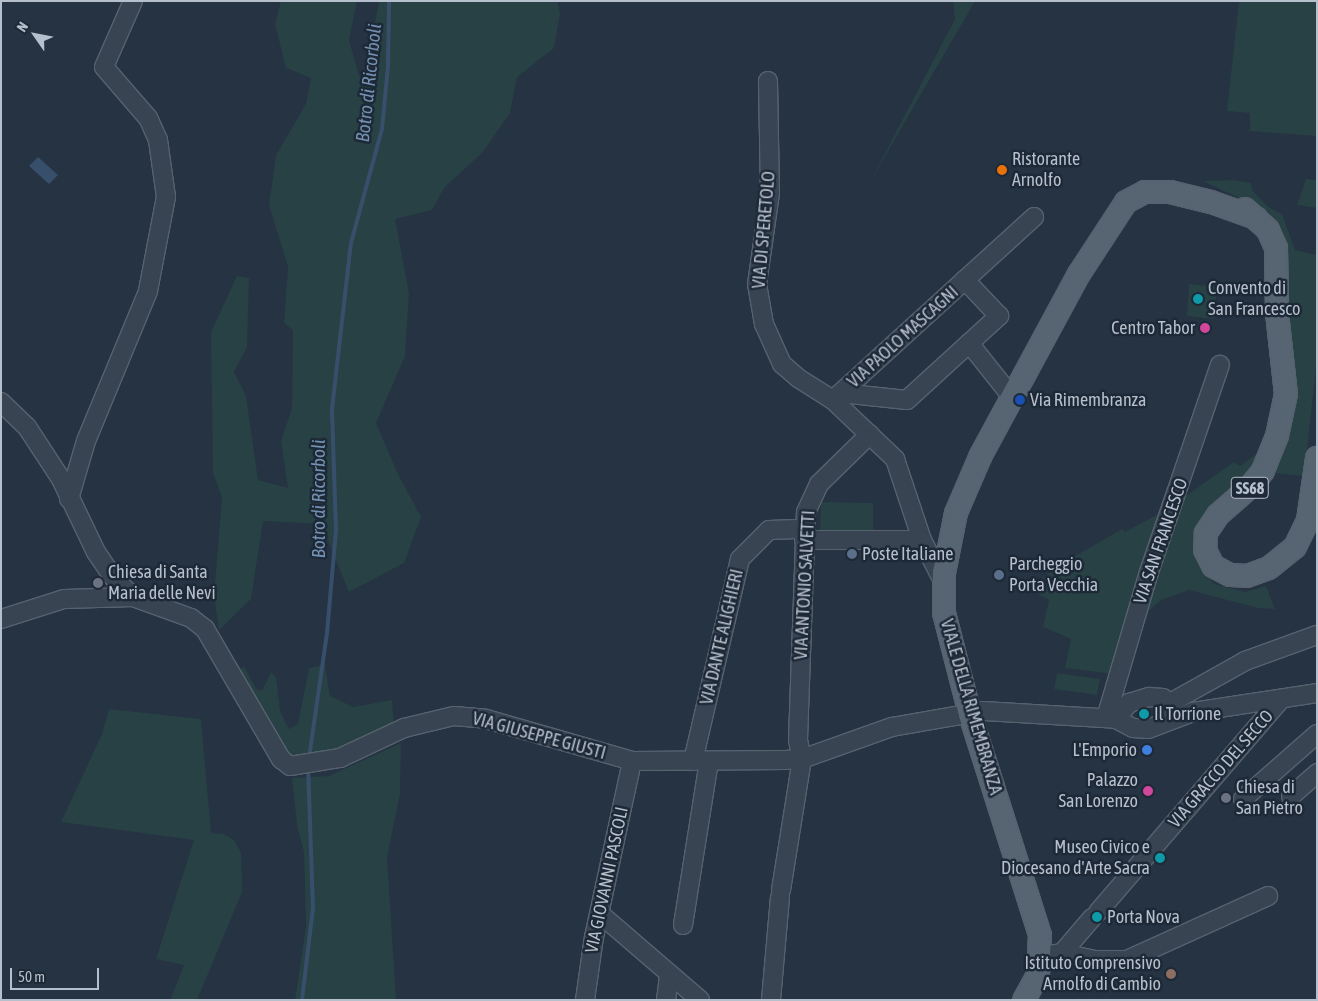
<!DOCTYPE html>
<html>
<head>
<meta charset="utf-8">
<style>
	body { margin:0 }
	#map { position:relative; width:1318px; height:1001px; overflow:hidden; background:#253343; font-family:"Asap Condensed",sans-serif }
	div>[style] { position:absolute }
	.green>* { inset:0; background:#274144 }
	.water>* { inset:0; background:#384f6b }
	.stream>* { height:4px; margin:-2px; padding:0 2px; transform-origin:2px; border-radius:2px; background:#384f6b }
	.roads { filter:drop-shadow(1px 0 #57626f) drop-shadow(-1px 0 #57626f) drop-shadow(0 1px #57626f) drop-shadow(0 -1px #57626f) }
	.minor>* { height:18px; margin:-9px; padding:0 9px; transform-origin:9px; border-radius:9px; background:#394452 }
	.major>* { height:22px; margin:-11px; padding:0 11px; transform-origin:11px; border-radius:11px; background:#576472 }
	.dots>* { width:14px; height:14px; translate:-50% -50%; box-sizing:border-box; border:2px solid #1e2937; border-radius:50% }
	span { translate:-50% -50%; white-space:nowrap; text-align:center; line-height:1.15; -webkit-text-stroke:5px #1e2937; paint-order:stroke }
	.shield-label span { padding:1px 4px; background:#1e2937; border:1px solid; border-radius:4px; -webkit-text-stroke-width:0 }
	.shield-label { font-size:16px; color:#b6bfcc; font-weight:700 }
	.poi-label { font-size:18px; color:#b6bfcc }
	.left { translate:0 -50%; text-align:left }
	.right { translate:-100% -50%; text-align:right }
	.street-label { font-size:18px; color:#b6bfcc }
	.water-label { font-size:19px; color:#7491b1; font-style:italic }
	.frame { position:absolute; inset:0; border:2px solid #b6bfcc; pointer-events:none }
	.north { position:absolute; left:10px; top:10px; width:50px; height:50px; -webkit-text-stroke:4px #1e2937; paint-order:stroke; rotate:303deg; font-size:14px; font-weight:700; line-height:20px; text-align:center; color:#b6bfcc }
	.north::after { content:''; display:block; margin:auto; width:18px; height:22px; background:#b6bfcc; clip-path:polygon(50% 0,100% 100%,50% 72%,0 100%) }
	.scale { position:absolute; left:10px; top:968px; width:89px; height:22px; box-sizing:border-box; border:2px solid #b6bfcc; border-top:0; padding-left:6px; font-size:15px; line-height:18px; white-space:nowrap; color:#b6bfcc; -webkit-text-stroke:4px #1e2937; paint-order:stroke }
</style>
</head>
<body>
<div id="map">
	<div class="green">
		<i style="clip-path:polygon(281px 1px,357px 1px,349px 40px,359px 76px,365px 76px,379px 1px,557px 1px,560px 13px,554px 48px,517px 77px,510px 113px,482px 153px,445px 187px,432px 210px,395px 219px,409px 293px,405px 356px,376px 423px,398px 474px,421px 517px,404px 563px,349px 592px,321px 524px,263px 521px,251px 599px,219px 630px,214px 596px,222px 497px,213px 473px,211px 332px,237px 276px,249px 278px,247px 347px,234px 372px,246px 396px,258px 480px,288px 488px,281px 441px,292px 408px,293px 330px,284px 323px,288px 267px,269px 205px,276px 155px,306px 104px,311px 78px,286px 68px,275px 24px)"></i>
		<i style="clip-path:polygon(953px 1px,975px 1px,869px 184px,955px 19px)"></i>
		<i style="clip-path:polygon(1239px 1px,1317px 1px,1317px 136px,1250px 131px,1250px 113px,1227px 111px)"></i>
		<i style="clip-path:polygon(1306px 179px,1317px 180px,1317px 208px,1297px 205px)"></i>
		<i style="clip-path:polygon(1234px 180px,1251px 183px,1252px 190px,1268px 207px,1282px 214px,1295px 250px,1317px 255px,1317px 359px,1304px 476px,1274px 473px,1287px 248px,1280px 230px,1256px 206px,1203px 181px)"></i>
		<i style="clip-path:polygon(1189px 284px,1217px 287px,1214px 319px,1187px 316px)"></i>
		<i style="clip-path:polygon(1264px 448px,1255px 467px,1198px 526px,1193px 546px,1196px 560px,1214px 584px,1245px 592px,1266px 586px,1275px 609px,1258px 608px,1189px 590px,1161px 600px,1144px 615px,1183px 498px,1234px 462px,1240px 466px)"></i>
		<i style="clip-path:polygon(821px 502px,873px 503px,873px 533px,820px 533px)"></i>
		<i style="clip-path:polygon(1166px 510px,1114px 674px,1065px 668px,1071px 639px,1043px 627px,1049px 600px,1029px 589px,1058px 566px,1122px 529px,1125px 532px)"></i>
		<i style="clip-path:polygon(325px 665px,330px 696px,353px 707px,392px 700px,394px 726px,326px 755px,295px 761px,286px 756px,233px 675px,244px 666px,256px 689px,262px 691px,271px 672px,276px 677px,280px 711px,289px 729px,298px 724px,309px 668px)"></i>
		<i style="clip-path:polygon(1057px 673px,1100px 679px,1097px 695px,1054px 689px)"></i>
		<i style="clip-path:polygon(109px 709px,201px 719px,211px 833px,224px 834px,234px 840px,241px 853px,242px 892px,197px 1000px,170px 1000px,184px 965px,156px 959px,194px 840px,61px 822px,102px 734px)"></i>
		<i style="clip-path:polygon(401px 743px,400px 794px,387px 857px,396px 1000px,295px 1000px,306px 926px,304px 852px,297px 825px,292px 778px,329px 776px)"></i>
	</div>
	<div class="water">
		<i style="clip-path:polygon(38px 157px,58px 175px,49px 184px,29px 166px)"></i>
	</div>
	<div class="stream">
		<i style="left:309px;top:758px;width:126px;rotate:-81.8deg"></i>
		<i style="left:327px;top:633px;width:102px;rotate:-85deg"></i>
		<i style="left:336px;top:531px;width:122px;rotate:-91.9deg"></i>
		<i style="left:332px;top:409px;width:167px;rotate:-83.5deg"></i>
		<i style="left:351px;top:243px;width:118px;rotate:-74.8deg"></i>
		<i style="left:382px;top:129px;width:62px;rotate:-84.5deg"></i>
		<i style="left:388px;top:67px;width:66px;rotate:-89.1deg"></i>
		<i style="left:302px;top:1000px;width:93px;rotate:-83.2deg"></i>
		<i style="left:313px;top:908px;width:140px;rotate:-92deg"></i>
	</div>
	<div class="roads">
		<div class="minor">
			<i style="left:768px;top:81px;width:112px;rotate:89deg"></i>
			<i style="left:770px;top:193px;width:92px;rotate:98.1deg"></i>
			<i style="left:757px;top:284px;width:41px;rotate:80.1deg"></i>
			<i style="left:764px;top:324px;width:44px;rotate:65.8deg"></i>
			<i style="left:782px;top:364px;width:21px;rotate:41deg"></i>
			<i style="left:798px;top:378px;width:41px;rotate:32.2deg"></i>
			<i style="left:833px;top:400px;width:86px;rotate:43.6deg"></i>
			<i style="left:895px;top:459px;width:85px;rotate:71.6deg"></i>
			<i style="left:922px;top:540px;width:46px;rotate:62.9deg"></i>
			<i style="left:969px;top:343px;width:69px;rotate:51.5deg"></i>
			<i style="left:841px;top:393px;width:66px;rotate:6.1deg"></i>
			<i style="left:907px;top:400px;width:125px;rotate:-42.4deg"></i>
			<i style="left:999px;top:316px;width:50px;rotate:-133.4deg"></i>
			<i style="left:833px;top:400px;width:272px;rotate:-42.3deg"></i>
			<i style="left:1px;top:402px;width:36px;rotate:44deg"></i>
			<i style="left:27px;top:427px;width:62px;rotate:56.8deg"></i>
			<i style="left:61px;top:479px;width:81px;rotate:64.4deg"></i>
			<i style="left:96px;top:552px;width:29px;rotate:56deg"></i>
			<i style="left:112px;top:576px;width:30px;rotate:45deg"></i>
			<i style="left:133px;top:597px;width:62px;rotate:19.9deg"></i>
			<i style="left:191px;top:618px;width:18px;rotate:38deg"></i>
			<i style="left:205px;top:629px;width:151px;rotate:59.7deg"></i>
			<i style="left:281px;top:759px;width:11px;rotate:38deg"></i>
			<i style="left:290px;top:766px;width:51px;rotate:-9.1deg"></i>
			<i style="left:340px;top:758px;width:71px;rotate:-25.1deg"></i>
			<i style="left:404px;top:728px;width:51px;rotate:-13.5deg"></i>
			<i style="left:454px;top:716px;width:32px;rotate:5deg"></i>
			<i style="left:486px;top:719px;width:152px;rotate:16deg"></i>
			<i style="left:632px;top:761px;width:153px;rotate:-0.4deg"></i>
			<i style="left:785px;top:760px;width:17px;rotate:-3deg"></i>
			<i style="left:802px;top:759px;width:96px;rotate:-19.6deg"></i>
			<i style="left:892px;top:727px;width:92px;rotate:-10deg"></i>
			<i style="left:983px;top:711px;width:133px;rotate:3.4deg"></i>
			<i style="left:1116px;top:719px;width:19px;rotate:28deg"></i>
			<i style="left:1133px;top:728px;width:15px;rotate:4deg"></i>
			<i style="left:1148px;top:729px;width:48px;rotate:-20.7deg"></i>
			<i style="left:1193px;top:712px;width:125px;rotate:-8.7deg"></i>
			<i style="left:69px;top:499px;width:60px;rotate:-73.7deg"></i>
			<i style="left:86px;top:441px;width:162px;rotate:-67.5deg"></i>
			<i style="left:148px;top:291px;width:96px;rotate:-79.2deg"></i>
			<i style="left:166px;top:197px;width:58px;rotate:-98deg"></i>
			<i style="left:158px;top:140px;width:24px;rotate:-114deg"></i>
			<i style="left:148px;top:118px;width:67px;rotate:-130.8deg"></i>
			<i style="left:104px;top:67px;width:72px;rotate:-66.3deg"></i>
			<i style="left:804px;top:540px;width:118px"></i>
			<i style="left:1px;top:619px;width:66px;rotate:-17.6deg"></i>
			<i style="left:64px;top:599px;width:69px;rotate:-1.7deg"></i>
			<i style="left:1170px;top:703px;width:86px;rotate:-29.2deg"></i>
			<i style="left:1245px;top:661px;width:77px;rotate:-19.9deg"></i>
			<i style="left:1106px;top:718px;width:152px;rotate:-73.6deg"></i>
			<i style="left:1149px;top:572px;width:219px;rotate:-71.1deg"></i>
			<i style="left:1116px;top:719px;width:21px;rotate:-51deg"></i>
			<i style="left:1129px;top:703px;width:21px;rotate:-17deg"></i>
			<i style="left:1149px;top:697px;width:14px;rotate:4deg"></i>
			<i style="left:1163px;top:698px;width:18px;rotate:49deg"></i>
			<i style="left:693px;top:761px;width:207px;rotate:-76.9deg"></i>
			<i style="left:740px;top:559px;width:41px;rotate:-45deg"></i>
			<i style="left:769px;top:530px;width:35px;rotate:-2deg"></i>
			<i style="left:1291px;top:796px;width:35px;rotate:-41deg"></i>
			<i style="left:1243px;top:799px;width:98px;rotate:-41.3deg"></i>
			<i style="left:781px;top:890px;width:133px;rotate:-80.9deg"></i>
			<i style="left:802px;top:759px;width:19px;rotate:-102deg"></i>
			<i style="left:798px;top:740px;width:228px;rotate:-88deg"></i>
			<i style="left:806px;top:512px;width:31px;rotate:-65deg"></i>
			<i style="left:819px;top:484px;width:71px;rotate:-44.4deg"></i>
			<i style="left:1098px;top:912px;width:281px;rotate:-49.3deg"></i>
			<i style="left:599px;top:913px;width:133px;rotate:40.7deg"></i>
			<i style="left:683px;top:925px;width:166px;rotate:-81deg"></i>
			<i style="left:1062px;top:953px;width:46px;rotate:-49.4deg"></i>
			<i style="left:1041px;top:956px;width:21px;rotate:-8deg"></i>
			<i style="left:1062px;top:953px;width:35px;rotate:12deg"></i>
			<i style="left:1096px;top:960px;width:31px"></i>
			<i style="left:1127px;top:960px;width:155px;rotate:-24.4deg"></i>
			<i style="left:585px;top:1000px;width:64px;rotate:-81.9deg"></i>
			<i style="left:594px;top:937px;width:180px;rotate:-77.8deg"></i>
			<i style="left:666px;top:1000px;width:25px;rotate:-83deg"></i>
			<i style="left:771px;top:1000px;width:103px;rotate:-85deg"></i>
		</div>
		<div class="major">
			<i style="left:1245px;top:209px;width:31px;rotate:42deg"></i>
			<i style="left:1268px;top:230px;width:20px;rotate:66deg"></i>
			<i style="left:1276px;top:248px;width:65px;rotate:89.1deg"></i>
			<i style="left:1277px;top:313px;width:81px;rotate:83.7deg"></i>
			<i style="left:1286px;top:394px;width:43px;rotate:102.1deg"></i>
			<i style="left:1277px;top:436px;width:38px;rotate:112deg"></i>
			<i style="left:1263px;top:471px;width:19px;rotate:129deg"></i>
			<i style="left:1251px;top:486px;width:44px;rotate:138.7deg"></i>
			<i style="left:1218px;top:515px;width:22px;rotate:124deg"></i>
			<i style="left:1206px;top:533px;width:17px;rotate:93deg"></i>
			<i style="left:1205px;top:550px;width:18px;rotate:63deg"></i>
			<i style="left:1213px;top:566px;width:19px;rotate:28deg"></i>
			<i style="left:1230px;top:575px;width:17px;rotate:3deg"></i>
			<i style="left:1247px;top:576px;width:23px;rotate:-20deg"></i>
			<i style="left:1269px;top:568px;width:33px;rotate:-39deg"></i>
			<i style="left:1295px;top:547px;width:30px;rotate:-64deg"></i>
			<i style="left:1308px;top:520px;width:63px;rotate:-81.7deg"></i>
			<i style="left:1024px;top:1000px;width:29px;rotate:-61deg"></i>
			<i style="left:1038px;top:975px;width:40px;rotate:-87.1deg"></i>
			<i style="left:1040px;top:935px;width:232px;rotate:-107.6deg"></i>
			<i style="left:970px;top:714px;width:104px;rotate:-104.4deg"></i>
			<i style="left:944px;top:613px;width:40px;rotate:-90deg"></i>
			<i style="left:944px;top:573px;width:61px;rotate:-78.7deg"></i>
			<i style="left:956px;top:513px;width:63px;rotate:-66.7deg"></i>
			<i style="left:981px;top:455px;width:206px;rotate:-61.6deg"></i>
			<i style="left:1079px;top:274px;width:86px;rotate:-56.9deg"></i>
			<i style="left:1126px;top:202px;width:21px;rotate:-28deg"></i>
			<i style="left:1145px;top:192px;width:25px"></i>
			<i style="left:1170px;top:192px;width:42px;rotate:13.7deg"></i>
			<i style="left:1211px;top:202px;width:48px;rotate:19.6deg"></i>
		</div>
	</div>
	<div class="dots">
		<i style="left:1002px;top:170px;background:#e8710a"></i>
		<i style="left:1198px;top:299px;background:#0f9aa8"></i>
		<i style="left:1205px;top:328px;background:#d1479c"></i>
		<i style="left:1020px;top:400px;background:#1a4fb4"></i>
		<i style="left:852px;top:554px;background:#5c6f8a"></i>
		<i style="left:999px;top:575px;background:#5c6f8a"></i>
		<i style="left:98px;top:583px;background:#6b7280"></i>
		<i style="left:1144px;top:714px;background:#0f9aa8"></i>
		<i style="left:1147px;top:750px;background:#3f7fe0"></i>
		<i style="left:1148px;top:791px;background:#d1479c"></i>
		<i style="left:1226px;top:798px;background:#6b7280"></i>
		<i style="left:1160px;top:858px;background:#0f9aa8"></i>
		<i style="left:1097px;top:917px;background:#0f9aa8"></i>
		<i style="left:1171px;top:974px;background:#8d6e63"></i>
	</div>
	<div class="shield-label">
		<span style="left:1250px;top:488px">SS68</span>
	</div>
	<div class="poi-label">
		<span class="left" style="left:1012px;top:170px">Ristorante<br>Arnolfo</span>
		<span class="left" style="left:1208px;top:299px">Convento di<br>San Francesco</span>
		<span class="right" style="left:1195px;top:328px">Centro Tabor</span>
		<span class="left" style="left:1030px;top:400px">Via Rimembranza</span>
		<span class="left" style="left:862px;top:554px">Poste Italiane</span>
		<span class="left" style="left:1009px;top:575px">Parcheggio<br>Porta Vecchia</span>
		<span class="left" style="left:108px;top:583px">Chiesa di Santa<br>Maria delle Nevi</span>
		<span class="left" style="left:1154px;top:714px">Il Torrione</span>
		<span class="right" style="left:1137px;top:750px">L'Emporio</span>
		<span class="right" style="left:1138px;top:791px">Palazzo<br>San Lorenzo</span>
		<span class="left" style="left:1236px;top:798px">Chiesa di<br>San Pietro</span>
		<span class="right" style="left:1150px;top:858px">Museo Civico e<br>Diocesano d'Arte Sacra</span>
		<span class="left" style="left:1107px;top:917px">Porta Nova</span>
		<span class="right" style="left:1161px;top:974px">Istituto Comprensivo<br>Arnolfo di Cambio</span>
	</div>
	<div class="street-label">
		<span style="left:764px;top:230px;rotate:-85deg">VIA DI SPERETOLO</span>
		<span style="left:903px;top:337px;rotate:-42deg">VIA PAOLO MASCAGNI</span>
		<span style="left:1161px;top:541px;rotate:-71deg">VIA SAN FRANCESCO</span>
		<span style="left:805px;top:585px;rotate:-87deg">VIA ANTONIO SALVETTI</span>
		<span style="left:722px;top:637px;rotate:-77deg">VIA DANTE ALIGHIERI</span>
		<span style="left:971px;top:707px;rotate:74deg">VIALE DELLA RIMEMBRANZA</span>
		<span style="left:539px;top:736px;rotate:15deg">VIA GIUSEPPE GIUSTI</span>
		<span style="left:1221px;top:769px;rotate:-49deg">VIA GRACCO DEL SECCO</span>
		<span style="left:607px;top:880px;rotate:-78deg">VIA GIOVANNI PASCOLI</span>
	</div>
	<div class="water-label">
		<span style="left:369px;top:83px;rotate:-84deg">Botro di Ricorboli</span>
		<span style="left:319px;top:499px;rotate:-90deg">Botro di Ricorboli</span>
	</div>
	<div class="frame"></div>
	<div class="north">N</div>
	<div class="scale">50 m</div>
</div>
</body>
</html>
